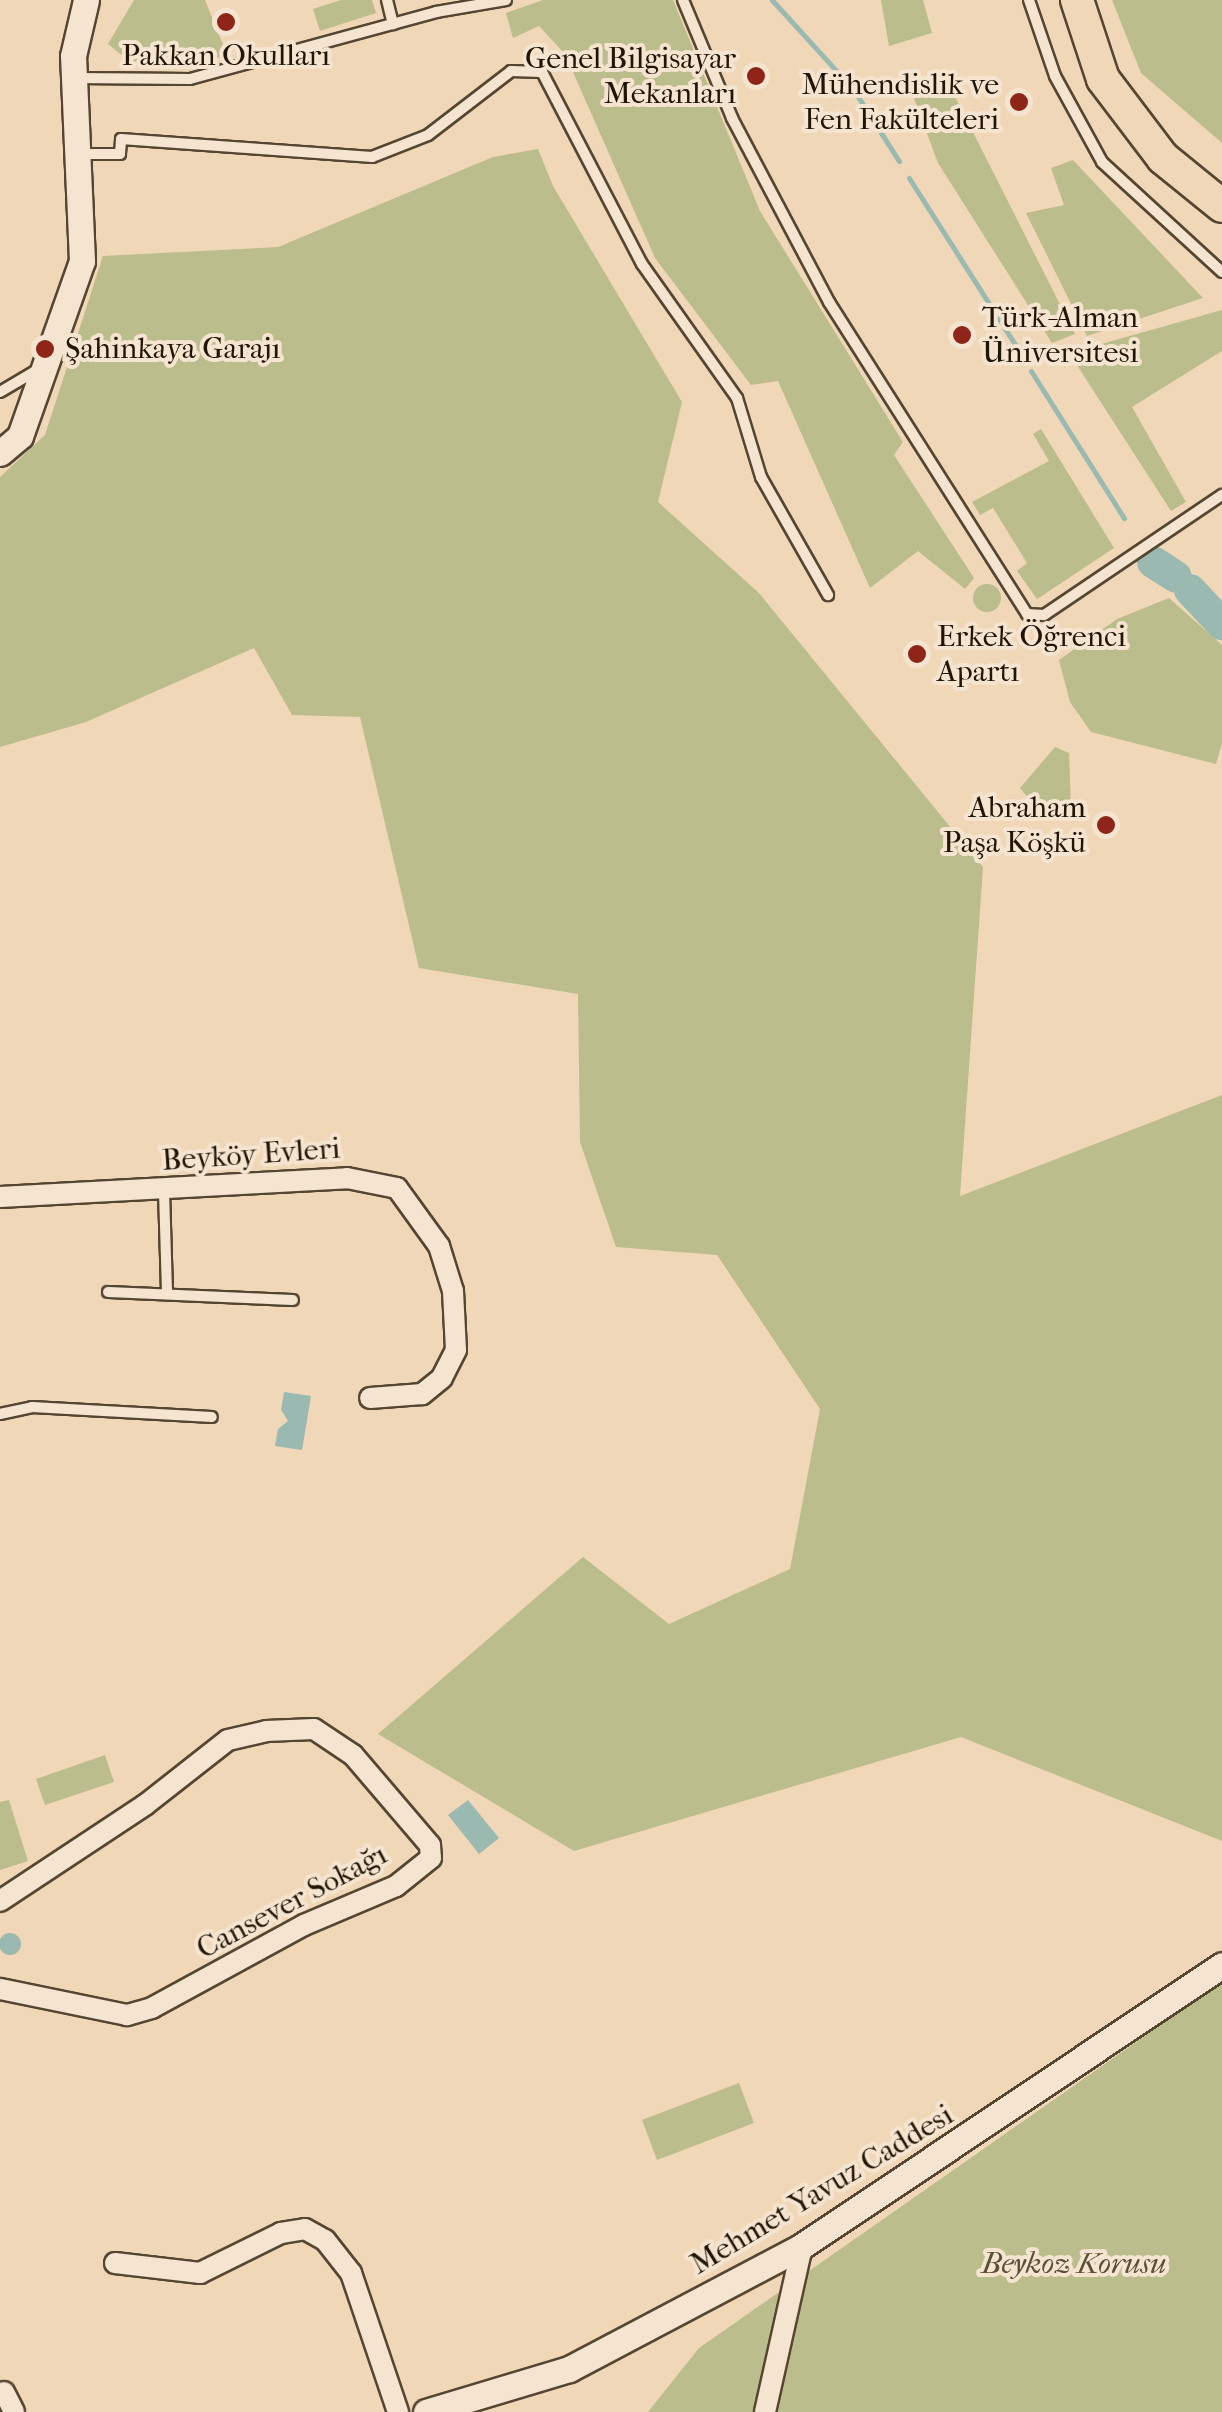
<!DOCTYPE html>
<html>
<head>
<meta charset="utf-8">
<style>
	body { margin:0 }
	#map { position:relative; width:1222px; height:2412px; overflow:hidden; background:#f0d7b7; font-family:"IM FELL French Canon",serif }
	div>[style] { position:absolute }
	.green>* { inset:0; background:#bcbd8c }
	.round { border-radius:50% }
	.water>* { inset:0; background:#9ab9b1 }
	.stream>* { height:5px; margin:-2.5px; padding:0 2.5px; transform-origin:2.5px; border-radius:2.5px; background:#9ab9b1 }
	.river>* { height:32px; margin:-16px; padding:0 16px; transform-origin:16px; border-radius:16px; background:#9ab9b1 }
	.roads { filter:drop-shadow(2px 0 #554631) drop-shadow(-2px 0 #554631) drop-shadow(0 2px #554631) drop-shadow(0 -2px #554631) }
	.service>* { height:10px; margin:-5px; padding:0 5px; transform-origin:5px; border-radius:5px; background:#f5e5d0 }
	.minor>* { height:20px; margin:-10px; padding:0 10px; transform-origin:10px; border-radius:10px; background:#f5e5d0 }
	.tertiary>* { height:25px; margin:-12.5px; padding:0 12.5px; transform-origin:12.5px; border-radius:12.5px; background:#f5e5d0 }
	.primary>* { height:32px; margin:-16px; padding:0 16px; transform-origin:16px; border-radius:16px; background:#f0d7b7 }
	.dots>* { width:28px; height:28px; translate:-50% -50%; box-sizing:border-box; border:5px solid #f5e5d0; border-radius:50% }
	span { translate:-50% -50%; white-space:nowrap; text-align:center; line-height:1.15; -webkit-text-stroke:8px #f5e5d0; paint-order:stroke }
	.poi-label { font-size:30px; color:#211504 }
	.right { translate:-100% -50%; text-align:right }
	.left { translate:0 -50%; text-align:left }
	.street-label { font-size:30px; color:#211504 }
	.park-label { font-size:30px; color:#575034; font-style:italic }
</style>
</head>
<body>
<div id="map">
	<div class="green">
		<i style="clip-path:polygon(134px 0,205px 0,228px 57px,130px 62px,108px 44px)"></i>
		<i style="clip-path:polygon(341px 0,372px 0,376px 13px,320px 31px,313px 9px)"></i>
		<i style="clip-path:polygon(543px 0,673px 0,760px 211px,903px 442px,894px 455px,974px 578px,965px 589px,918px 551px,870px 588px,778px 381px,751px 385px,655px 258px,565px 54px,539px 26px,513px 38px,506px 13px)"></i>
		<i style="clip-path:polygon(881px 0,923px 0,932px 33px,889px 46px)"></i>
		<i style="clip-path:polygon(1112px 0,1222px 0,1222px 143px,1141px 73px)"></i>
		<i style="clip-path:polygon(943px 73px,1075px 334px,1052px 343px,938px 163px,909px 85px)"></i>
		<i style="clip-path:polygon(538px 149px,553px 186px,682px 402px,658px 502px,759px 593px,983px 867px,960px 1196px,1222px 1095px,1222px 1841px,961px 1737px,574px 1851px,378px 1734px,583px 1557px,669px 1624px,790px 1569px,820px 1409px,717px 1255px,616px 1247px,580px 1142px,578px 994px,419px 968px,360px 717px,292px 715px,254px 648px,86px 722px,0 747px,0 477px,45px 435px,103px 256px,278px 247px,493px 157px)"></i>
		<i style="clip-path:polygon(1073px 160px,1203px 298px,1087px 336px,1026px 213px,1064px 205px,1051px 168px)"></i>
		<i style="clip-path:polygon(1222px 310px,1222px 351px,1132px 407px,1186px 502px,1171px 511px,1073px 359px,1087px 348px)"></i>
		<i style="clip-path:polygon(1041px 429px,1114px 548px,1037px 599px,1017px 571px,1027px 563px,993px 508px,980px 515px,972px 502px,1049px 461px,1033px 434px)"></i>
		<i class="round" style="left:973px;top:584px;width:28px;height:28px"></i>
		<i style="clip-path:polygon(1169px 598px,1222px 645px,1222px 743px,1216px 764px,1091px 732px,1070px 702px,1059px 660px,1117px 619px)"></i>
		<i style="clip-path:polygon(1055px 747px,1069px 753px,1071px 807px,1044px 817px,1020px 788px)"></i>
		<i style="clip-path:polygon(105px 1755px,114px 1782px,45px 1805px,36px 1779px)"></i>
		<i style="clip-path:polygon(9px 1800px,28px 1861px,0 1870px,0 1802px)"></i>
		<i style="clip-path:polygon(1222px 1982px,1222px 2412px,648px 2412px,699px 2348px)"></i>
		<i style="clip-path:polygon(739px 2083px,754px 2123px,657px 2160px,642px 2120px)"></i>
	</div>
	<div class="water">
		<i style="clip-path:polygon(284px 1392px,311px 1396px,302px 1450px,275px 1446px,278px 1429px,288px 1421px,281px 1410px)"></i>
		<i style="clip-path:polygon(468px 1800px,499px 1838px,479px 1854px,448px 1815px)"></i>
		<i class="round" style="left:-1px;top:1933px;width:22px;height:22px"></i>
	</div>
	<div class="stream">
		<i style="left:772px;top:0;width:104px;rotate:47.7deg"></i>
		<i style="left:855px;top:92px;width:82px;rotate:57.5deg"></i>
		<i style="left:909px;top:178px;width:209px;rotate:57.5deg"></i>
		<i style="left:1031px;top:371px;width:174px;rotate:57.7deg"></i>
	</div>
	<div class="river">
		<i style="left:1153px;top:562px;width:27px;rotate:33deg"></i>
		<i style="left:1190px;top:590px;width:47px;rotate:46.7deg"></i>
	</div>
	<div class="roads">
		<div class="service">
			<i style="left:387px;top:0;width:25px;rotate:76deg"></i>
			<i style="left:683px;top:0;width:128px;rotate:67.4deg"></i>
			<i style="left:732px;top:118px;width:208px;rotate:62.2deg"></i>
			<i style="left:829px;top:302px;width:370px;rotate:57.6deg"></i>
			<i style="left:1027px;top:614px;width:17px;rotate:3deg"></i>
			<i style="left:1044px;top:615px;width:215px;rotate:-34deg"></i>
			<i style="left:1029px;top:0;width:80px;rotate:71.1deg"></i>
			<i style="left:1055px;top:76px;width:98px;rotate:61.3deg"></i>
			<i style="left:1102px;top:162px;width:163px;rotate:42.5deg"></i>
			<i style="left:75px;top:78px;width:115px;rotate:0.5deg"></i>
			<i style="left:190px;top:79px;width:255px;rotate:-15.2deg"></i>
			<i style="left:436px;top:12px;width:71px;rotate:-9.7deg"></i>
			<i style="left:80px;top:154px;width:40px"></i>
			<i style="left:120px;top:154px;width:15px;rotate:-86deg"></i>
			<i style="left:121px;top:139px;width:252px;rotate:4.1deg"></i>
			<i style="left:372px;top:157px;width:60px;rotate:-21.4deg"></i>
			<i style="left:428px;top:135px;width:105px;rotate:-37.6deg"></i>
			<i style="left:511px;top:71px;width:31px;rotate:2deg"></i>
			<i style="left:542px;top:72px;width:216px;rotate:62.5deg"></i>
			<i style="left:642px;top:264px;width:164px;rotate:54.7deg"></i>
			<i style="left:737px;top:398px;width:83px;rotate:73.1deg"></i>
			<i style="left:761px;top:477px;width:136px;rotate:60.4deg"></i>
			<i style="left:0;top:392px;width:45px;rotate:-30.5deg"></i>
			<i style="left:164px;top:1191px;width:102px;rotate:88.3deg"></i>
			<i style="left:108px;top:1292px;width:185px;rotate:2.5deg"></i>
			<i style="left:0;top:1414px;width:33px;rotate:-12deg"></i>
			<i style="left:32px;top:1407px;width:180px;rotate:3.2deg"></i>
		</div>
		<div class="minor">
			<i style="left:0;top:1197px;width:348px;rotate:-3.1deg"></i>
			<i style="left:347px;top:1178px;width:51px;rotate:11.3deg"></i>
			<i style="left:397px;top:1188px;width:72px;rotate:54.1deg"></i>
			<i style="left:439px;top:1246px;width:47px;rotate:72.7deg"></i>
			<i style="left:453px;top:1291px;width:59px;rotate:87.1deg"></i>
			<i style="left:456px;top:1350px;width:31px;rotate:117deg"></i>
			<i style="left:442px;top:1378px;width:26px;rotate:141deg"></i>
			<i style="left:422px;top:1394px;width:52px;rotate:175.6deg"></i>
			<i style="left:0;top:1901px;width:174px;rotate:-33.5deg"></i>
			<i style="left:145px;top:1805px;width:105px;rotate:-38.1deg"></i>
			<i style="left:228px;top:1740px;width:39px;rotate:-13deg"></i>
			<i style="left:266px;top:1731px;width:48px;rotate:-2.4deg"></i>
			<i style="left:314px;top:1729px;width:47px;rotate:33.7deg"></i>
			<i style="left:353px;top:1755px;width:118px;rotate:49.5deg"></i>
			<i style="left:430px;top:1845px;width:13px;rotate:86deg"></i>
			<i style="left:431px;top:1858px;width:45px;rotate:141.3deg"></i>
			<i style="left:396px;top:1886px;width:100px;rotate:157deg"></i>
			<i style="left:304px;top:1925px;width:173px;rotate:151.4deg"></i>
			<i style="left:152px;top:2008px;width:26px;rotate:164deg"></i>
			<i style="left:127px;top:2015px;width:130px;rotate:-168.4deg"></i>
			<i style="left:115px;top:2263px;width:86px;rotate:6.7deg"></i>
			<i style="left:200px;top:2273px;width:90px;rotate:-26.3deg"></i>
			<i style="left:281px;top:2233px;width:24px;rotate:-9deg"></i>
			<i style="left:305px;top:2229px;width:23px;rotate:29deg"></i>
			<i style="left:325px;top:2240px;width:42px;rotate:51.8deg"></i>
			<i style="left:351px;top:2273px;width:147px;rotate:71.3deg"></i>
			<i style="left:4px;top:2392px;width:22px;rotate:63deg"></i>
			<i style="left:765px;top:2412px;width:170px;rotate:-77.4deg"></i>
		</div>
		<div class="tertiary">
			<i style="left:0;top:453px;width:26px;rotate:-40deg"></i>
			<i style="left:20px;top:436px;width:186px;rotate:-70.5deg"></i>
			<i style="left:82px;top:261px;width:205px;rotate:-92.5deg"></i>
			<i style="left:73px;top:56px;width:57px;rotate:-76.9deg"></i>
			<i style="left:426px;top:2412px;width:149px;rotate:-16.7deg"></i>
			<i style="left:569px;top:2369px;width:263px;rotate:-27.8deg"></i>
			<i style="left:802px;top:2246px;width:505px;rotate:-33.78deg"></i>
		</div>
		<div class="primary">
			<i style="left:1077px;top:0;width:83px;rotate:71.8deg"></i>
			<i style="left:1103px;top:79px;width:99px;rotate:52.8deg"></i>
			<i style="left:1163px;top:158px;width:76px;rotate:39.1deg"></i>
		</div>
	</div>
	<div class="dots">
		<i style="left:226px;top:22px;background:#8f2418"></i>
		<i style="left:756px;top:76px;background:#8f2418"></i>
		<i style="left:1019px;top:102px;background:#8f2418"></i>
		<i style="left:962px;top:335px;background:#8f2418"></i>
		<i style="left:45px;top:349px;background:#8f2418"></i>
		<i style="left:917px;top:654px;background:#8f2418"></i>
		<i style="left:1106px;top:825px;background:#8f2418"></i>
	</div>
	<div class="poi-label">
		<span style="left:226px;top:56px">Pakkan Okulları</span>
		<span class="right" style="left:736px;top:76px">Genel Bilgisayar<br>Mekanları</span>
		<span class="right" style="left:999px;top:102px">Mühendislik ve<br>Fen Fakülteleri</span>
		<span class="left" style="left:982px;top:335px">Türk-Alman<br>Üniversitesi</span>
		<span class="left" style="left:65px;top:349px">Şahinkaya Garajı</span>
		<span class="left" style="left:937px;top:654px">Erkek Öğrenci<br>Apartı</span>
		<span class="right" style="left:1086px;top:825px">Abraham<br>Paşa Köşkü</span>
	</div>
	<div class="street-label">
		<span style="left:251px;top:1155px;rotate:-4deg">Beyköy Evleri</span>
		<span style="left:292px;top:1902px;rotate:-28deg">Cansever Sokağı</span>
		<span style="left:822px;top:2190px;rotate:-31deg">Mehmet Yavuz Caddesi</span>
	</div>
	<div class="park-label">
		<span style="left:1074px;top:2264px">Beykoz Korusu</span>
	</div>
</div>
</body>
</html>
